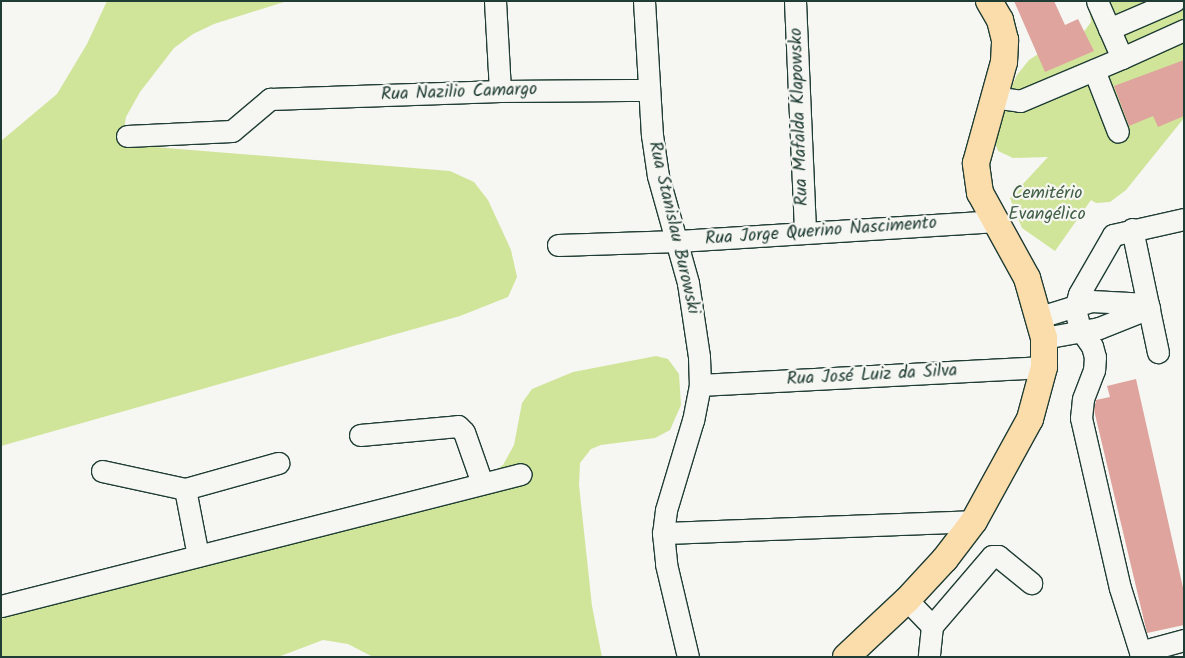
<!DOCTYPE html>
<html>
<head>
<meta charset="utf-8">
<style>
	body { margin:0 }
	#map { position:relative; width:1185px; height:658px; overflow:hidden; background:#f6f6f2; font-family:Kalam,sans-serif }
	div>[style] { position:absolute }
	.green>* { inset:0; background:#d0e59a }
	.building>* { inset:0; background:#dea49d }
	.roads { filter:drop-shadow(1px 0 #1f3d34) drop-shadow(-1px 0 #1f3d34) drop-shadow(0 1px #1f3d34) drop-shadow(0 -1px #1f3d34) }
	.minor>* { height:21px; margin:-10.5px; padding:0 10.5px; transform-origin:10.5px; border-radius:10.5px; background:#f6f6f2 }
	.major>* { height:26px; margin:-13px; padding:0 13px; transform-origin:13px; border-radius:13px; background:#fbdcab }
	span { translate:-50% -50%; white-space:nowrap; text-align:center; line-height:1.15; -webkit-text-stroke:4.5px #f6f6f2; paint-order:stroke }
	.street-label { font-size:18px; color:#1f3d34 }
	.park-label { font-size:18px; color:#425f48 }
	.frame { position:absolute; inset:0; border:2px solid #1f3d34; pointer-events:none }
</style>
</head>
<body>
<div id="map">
	<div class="green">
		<i style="clip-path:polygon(107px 1px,287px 1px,214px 24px,193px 34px,174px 48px,140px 92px,126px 117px,124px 129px,133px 141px,154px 147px,450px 171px,474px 182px,488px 200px,511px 250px,517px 277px,508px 297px,460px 316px,1px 446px,1px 141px,57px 94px,87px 44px)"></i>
		<i style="clip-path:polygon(1088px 1px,1184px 1px,1184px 118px,1126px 190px,1110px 202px,1096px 203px,1091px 200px,1055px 251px,1022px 228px,1010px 198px,1048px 157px,1013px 158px,998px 151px,993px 137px,999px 114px,1017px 75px,1029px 60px,1044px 50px,1077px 41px,1091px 22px)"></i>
		<i style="clip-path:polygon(656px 356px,668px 359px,679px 374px,681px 405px,670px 430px,655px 438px,601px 445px,591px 449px,580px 463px,579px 485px,592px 606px,602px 657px,373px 657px,348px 644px,323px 640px,278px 657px,1px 657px,1px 619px,490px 474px,503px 465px,514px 445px,522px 403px,532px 389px,573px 372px)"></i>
	</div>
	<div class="building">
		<i style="clip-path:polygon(1014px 1px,1054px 1px,1065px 25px,1078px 19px,1094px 51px,1045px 72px)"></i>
		<i style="clip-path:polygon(1184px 60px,1184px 116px,1158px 127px,1153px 116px,1129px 126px,1114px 86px)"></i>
		<i style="clip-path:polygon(1136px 379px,1184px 592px,1184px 625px,1147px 633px,1094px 410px,1096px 400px,1110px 397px,1107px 386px)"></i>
	</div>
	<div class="roads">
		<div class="minor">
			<i style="left:495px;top:1px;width:90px;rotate:86.8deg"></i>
			<i style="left:644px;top:1px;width:134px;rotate:86.6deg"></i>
			<i style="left:652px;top:135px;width:41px;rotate:81.7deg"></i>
			<i style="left:658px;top:176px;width:111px;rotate:74.3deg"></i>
			<i style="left:688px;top:283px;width:75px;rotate:81.5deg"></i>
			<i style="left:699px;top:357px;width:28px;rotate:88deg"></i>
			<i style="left:700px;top:385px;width:36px;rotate:101deg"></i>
			<i style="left:693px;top:420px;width:94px;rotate:106.7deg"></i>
			<i style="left:666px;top:510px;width:23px;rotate:97deg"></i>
			<i style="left:663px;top:533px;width:31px;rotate:84deg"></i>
			<i style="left:666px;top:564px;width:96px;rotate:76.7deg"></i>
			<i style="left:795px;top:1px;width:232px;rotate:87.5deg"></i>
			<i style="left:1109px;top:29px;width:71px;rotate:-23.3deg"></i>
			<i style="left:1122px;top:58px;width:68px;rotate:-24.3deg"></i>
			<i style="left:1094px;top:70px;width:66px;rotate:68.8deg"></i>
			<i style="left:993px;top:97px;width:27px;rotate:8deg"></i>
			<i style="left:1020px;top:101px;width:111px;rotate:-22.9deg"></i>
			<i style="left:1122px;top:58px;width:62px;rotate:-113.7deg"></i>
			<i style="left:127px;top:136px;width:105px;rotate:-2.7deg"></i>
			<i style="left:232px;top:131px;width:50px;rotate:-40.1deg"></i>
			<i style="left:270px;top:99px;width:230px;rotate:-2deg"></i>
			<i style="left:500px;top:91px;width:149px;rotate:-0.4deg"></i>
			<i style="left:1184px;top:219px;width:73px;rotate:167.3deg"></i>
			<i style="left:1113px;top:235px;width:68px;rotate:120deg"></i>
			<i style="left:1079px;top:294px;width:16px;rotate:105deg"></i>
			<i style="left:1075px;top:309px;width:21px;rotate:76deg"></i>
			<i style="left:1080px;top:329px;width:21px;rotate:55deg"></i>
			<i style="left:1092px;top:346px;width:11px;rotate:75deg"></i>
			<i style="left:1095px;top:357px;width:13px;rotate:94deg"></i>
			<i style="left:1094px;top:370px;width:31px;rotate:111deg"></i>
			<i style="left:1083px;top:399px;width:19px;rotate:96deg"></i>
			<i style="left:1081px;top:418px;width:174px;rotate:77.1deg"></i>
			<i style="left:1120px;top:588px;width:67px;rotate:72.6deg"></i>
			<i style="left:1140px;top:652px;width:46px;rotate:-15.3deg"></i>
			<i style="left:1132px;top:229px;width:126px;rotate:78.1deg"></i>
			<i style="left:558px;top:245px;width:120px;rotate:-1.9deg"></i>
			<i style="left:678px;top:241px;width:316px;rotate:-3.6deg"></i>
			<i style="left:1040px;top:317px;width:53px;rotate:-17.4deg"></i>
			<i style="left:1091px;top:301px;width:57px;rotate:3deg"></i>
			<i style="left:1044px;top:338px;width:56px;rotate:-10.3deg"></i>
			<i style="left:1099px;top:328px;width:54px;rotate:-21.8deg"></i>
			<i style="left:700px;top:385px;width:344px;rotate:-3deg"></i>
			<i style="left:360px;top:435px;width:98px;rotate:-5.2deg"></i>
			<i style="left:458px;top:426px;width:8px;rotate:45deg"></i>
			<i style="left:464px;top:432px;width:54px;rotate:70.6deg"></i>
			<i style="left:102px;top:471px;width:85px;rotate:12.2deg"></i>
			<i style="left:185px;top:489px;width:97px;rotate:-15.6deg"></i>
			<i style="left:185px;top:489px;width:68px;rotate:79deg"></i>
			<i style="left:663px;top:533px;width:311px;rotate:-2.2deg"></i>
			<i style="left:907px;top:600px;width:36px;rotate:46deg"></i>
			<i style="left:932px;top:626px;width:31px;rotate:96deg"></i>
			<i style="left:1px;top:606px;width:536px;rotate:-14.24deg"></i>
			<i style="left:932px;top:626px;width:92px;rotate:-49.4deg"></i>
			<i style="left:992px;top:556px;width:6px"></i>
			<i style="left:998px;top:556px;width:43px;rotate:39.3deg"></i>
		</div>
		<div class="major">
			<i style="left:846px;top:657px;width:83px;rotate:-43.1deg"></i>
			<i style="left:907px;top:600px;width:56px;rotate:-47.2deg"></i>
			<i style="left:945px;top:559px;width:48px;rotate:-52.7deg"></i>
			<i style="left:974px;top:521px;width:116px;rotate:-61.2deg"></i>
			<i style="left:1030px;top:419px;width:54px;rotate:-74.9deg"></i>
			<i style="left:1044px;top:367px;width:29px;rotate:-90deg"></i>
			<i style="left:1044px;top:338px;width:62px;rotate:-105.8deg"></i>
			<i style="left:1027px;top:278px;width:97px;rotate:-118.9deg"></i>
			<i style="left:980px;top:193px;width:30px;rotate:-98deg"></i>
			<i style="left:976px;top:163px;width:105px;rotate:-74.5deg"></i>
			<i style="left:1004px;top:62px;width:22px;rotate:-87deg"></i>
			<i style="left:1005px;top:40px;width:21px;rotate:-104deg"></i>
			<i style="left:1000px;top:20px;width:22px;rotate:-120deg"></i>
		</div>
	</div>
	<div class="street-label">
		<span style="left:459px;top:93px;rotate:-2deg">Rua Nazilio Camargo</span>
		<span style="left:800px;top:117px;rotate:-92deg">Rua Mafalda Klapowsko</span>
		<span style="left:673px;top:228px;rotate:77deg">Rua Stanislau Burowski</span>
		<span style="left:821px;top:232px;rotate:-4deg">Rua Jorge Querino Nascimento</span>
		<span style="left:872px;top:376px;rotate:-3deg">Rua José Luiz da Silva</span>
	</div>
	<div class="park-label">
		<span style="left:1047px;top:205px">Cemitério<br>Evangélico</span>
	</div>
	<div class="frame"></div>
</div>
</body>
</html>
